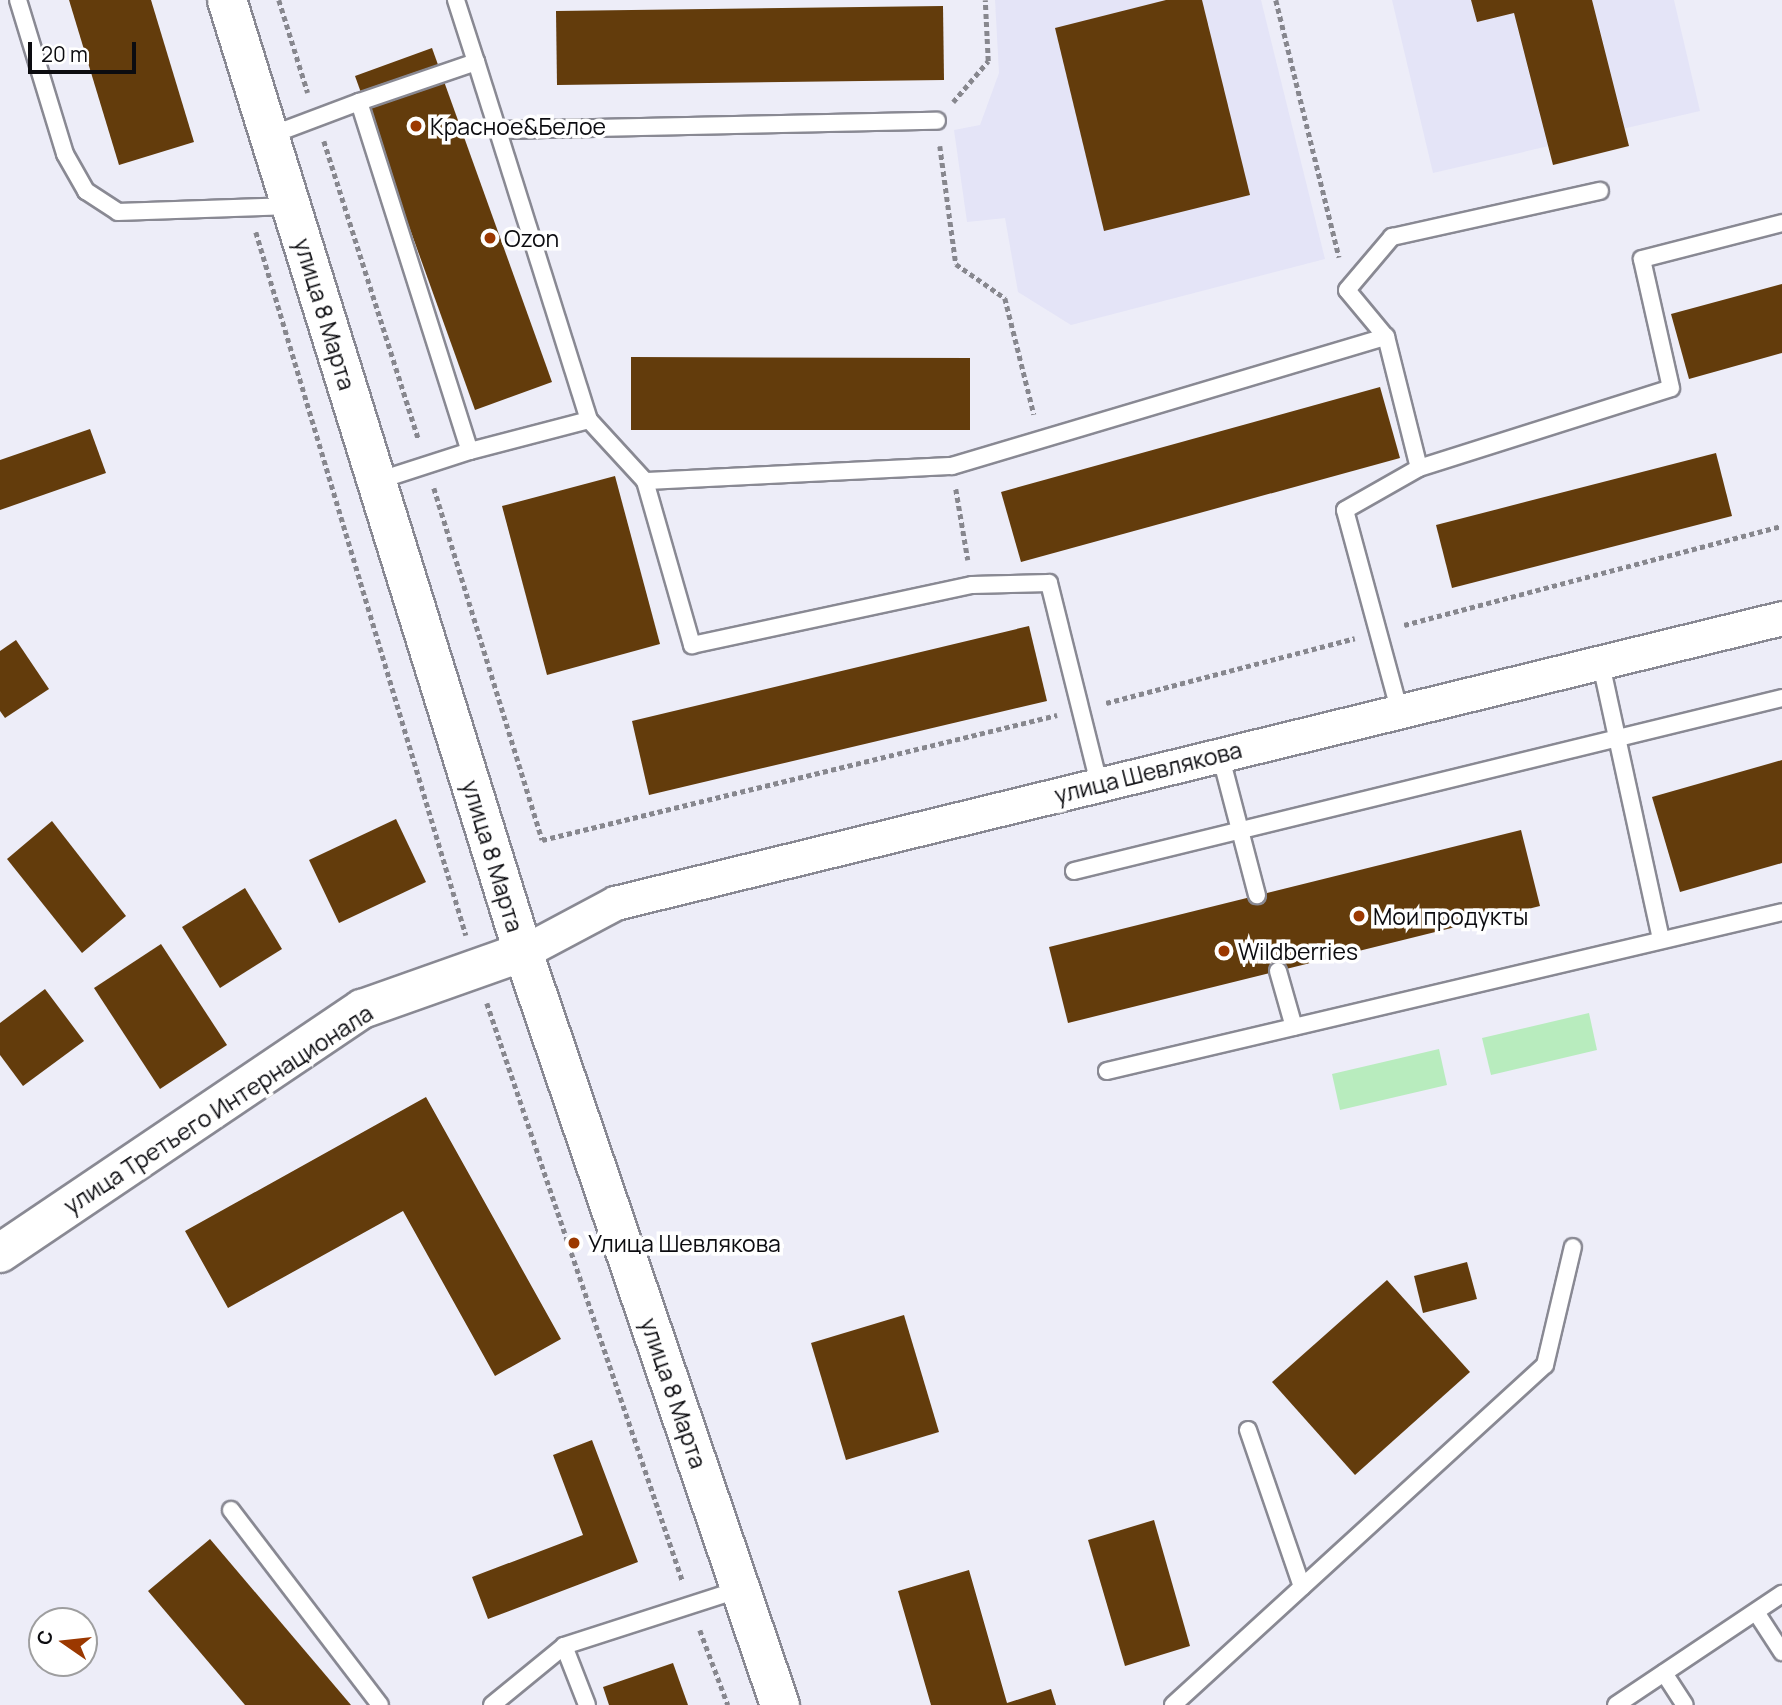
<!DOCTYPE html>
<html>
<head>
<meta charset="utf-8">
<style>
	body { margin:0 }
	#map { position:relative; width:1782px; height:1705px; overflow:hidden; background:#ededf8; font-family:Manrope,sans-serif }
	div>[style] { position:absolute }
	.built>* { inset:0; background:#e4e4f7 }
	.green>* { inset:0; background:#b8ecbe }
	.building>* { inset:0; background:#633c0c }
	.path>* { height:4.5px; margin-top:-2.25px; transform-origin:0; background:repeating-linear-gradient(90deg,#87878e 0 5px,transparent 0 8.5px) }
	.roads { filter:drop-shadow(2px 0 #898993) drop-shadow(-2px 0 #898993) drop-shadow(0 2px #898993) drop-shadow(0 -2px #898993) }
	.service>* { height:16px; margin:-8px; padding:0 8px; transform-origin:8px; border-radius:8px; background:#fff }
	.minor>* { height:33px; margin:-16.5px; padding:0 16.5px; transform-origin:16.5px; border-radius:16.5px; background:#fff }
	.tertiary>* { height:38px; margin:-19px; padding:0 19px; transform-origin:19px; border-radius:19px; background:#fff }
	.dots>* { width:19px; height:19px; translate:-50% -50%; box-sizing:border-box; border:4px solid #fff; border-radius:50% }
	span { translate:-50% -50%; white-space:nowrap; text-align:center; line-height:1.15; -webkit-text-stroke:7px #fff; paint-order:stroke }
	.poi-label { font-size:23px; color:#0c0c10 }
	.left { translate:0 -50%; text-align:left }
	.street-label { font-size:23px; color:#0c0c10 }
	.north { position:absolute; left:28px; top:1607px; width:70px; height:70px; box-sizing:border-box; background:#fff; border:2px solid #9e9e9f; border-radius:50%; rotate:284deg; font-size:19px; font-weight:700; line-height:28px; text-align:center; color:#0c0c10 }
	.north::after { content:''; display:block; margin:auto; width:24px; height:32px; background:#9b3800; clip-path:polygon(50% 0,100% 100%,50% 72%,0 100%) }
	.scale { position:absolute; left:28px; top:42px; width:108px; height:32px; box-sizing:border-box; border:4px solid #0c0c10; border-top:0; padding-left:9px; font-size:21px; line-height:24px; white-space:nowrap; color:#0c0c10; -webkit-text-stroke:5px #fff; paint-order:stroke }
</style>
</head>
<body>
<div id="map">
	<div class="built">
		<i style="clip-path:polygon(995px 0,1261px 0,1325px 259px,1071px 325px,1018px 292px,1005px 218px,967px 222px,954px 130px,980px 125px,999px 73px)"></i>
		<i style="clip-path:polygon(1392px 0,1674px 0,1700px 111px,1433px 173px)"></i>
	</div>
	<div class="green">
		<i style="clip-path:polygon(1589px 1013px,1597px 1050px,1491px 1075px,1482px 1038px)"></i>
		<i style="clip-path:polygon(1439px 1049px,1447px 1085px,1340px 1110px,1332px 1074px)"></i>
	</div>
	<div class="building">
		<i style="clip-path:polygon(69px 0,151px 0,194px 142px,119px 165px)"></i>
		<i style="clip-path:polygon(1166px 0,1202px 0,1250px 195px,1104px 231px,1055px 28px)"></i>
		<i style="clip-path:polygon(1471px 0,1592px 0,1629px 146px,1553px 165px,1514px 13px,1477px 22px)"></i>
		<i style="clip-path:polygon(943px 6px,944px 80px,557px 85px,556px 11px)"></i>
		<i style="clip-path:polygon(432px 48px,552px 382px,475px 410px,355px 76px)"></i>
		<i style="clip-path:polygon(1782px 284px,1782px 353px,1689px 379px,1671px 314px)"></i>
		<i style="clip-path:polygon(631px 357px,970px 358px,970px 430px,631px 430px)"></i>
		<i style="clip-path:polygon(1380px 387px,1400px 458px,1021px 562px,1001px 492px)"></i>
		<i style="clip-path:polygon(90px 429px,106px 473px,0 510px,0 460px)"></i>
		<i style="clip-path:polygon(1716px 453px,1732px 516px,1452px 588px,1436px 525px)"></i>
		<i style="clip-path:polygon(615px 476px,660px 644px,547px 675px,502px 506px)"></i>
		<i style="clip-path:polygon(1029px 626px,1047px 701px,649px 795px,632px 721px)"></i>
		<i style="clip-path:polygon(16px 640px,49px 689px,5px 718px,0 711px,0 651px)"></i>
		<i style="clip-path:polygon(1782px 760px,1782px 863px,1680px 892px,1652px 797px)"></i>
		<i style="clip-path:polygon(396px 819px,426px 882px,339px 923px,309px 860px)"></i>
		<i style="clip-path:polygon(52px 821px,126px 916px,82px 953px,7px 859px)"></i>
		<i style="clip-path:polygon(1521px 830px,1540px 906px,1068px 1023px,1049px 947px)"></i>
		<i style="clip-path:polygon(245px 888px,282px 949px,220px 988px,182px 927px)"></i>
		<i style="clip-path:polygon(161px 944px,227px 1045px,160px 1089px,94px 988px)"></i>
		<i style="clip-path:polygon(45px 989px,84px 1041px,23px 1086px,0 1055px,0 1023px)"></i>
		<i style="clip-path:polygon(426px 1097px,561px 1339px,495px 1376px,403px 1211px,228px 1308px,185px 1231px)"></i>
		<i style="clip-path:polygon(1467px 1262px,1477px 1299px,1423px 1313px,1414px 1276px)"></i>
		<i style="clip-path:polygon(1387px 1280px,1470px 1372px,1355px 1475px,1272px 1382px)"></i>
		<i style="clip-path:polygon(904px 1315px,939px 1432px,846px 1460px,811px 1343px)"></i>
		<i style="clip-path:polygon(592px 1440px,638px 1562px,488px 1619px,472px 1577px,583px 1535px,553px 1455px)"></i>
		<i style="clip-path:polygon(1154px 1520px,1190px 1646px,1125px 1666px,1088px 1540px)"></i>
		<i style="clip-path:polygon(210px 1539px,351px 1705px,245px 1705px,148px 1591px)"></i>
		<i style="clip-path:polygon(969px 1570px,1007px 1703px,1051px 1689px,1056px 1705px,931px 1705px,898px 1591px)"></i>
		<i style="clip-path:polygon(673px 1663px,688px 1705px,609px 1705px,603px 1687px)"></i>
	</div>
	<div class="path">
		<i style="left:279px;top:0;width:97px;rotate:72.7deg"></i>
		<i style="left:1276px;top:0;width:265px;rotate:76.2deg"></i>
		<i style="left:953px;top:102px;width:54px;rotate:-49.5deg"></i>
		<i style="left:988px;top:61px;width:61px;rotate:-92.8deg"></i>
		<i style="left:324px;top:141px;width:314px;rotate:72.4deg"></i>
		<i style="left:940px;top:146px;width:119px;rotate:82.3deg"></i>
		<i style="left:956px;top:264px;width:60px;rotate:34.8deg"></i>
		<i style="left:1005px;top:298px;width:120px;rotate:76deg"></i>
		<i style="left:256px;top:232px;width:734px;rotate:73.37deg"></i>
		<i style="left:434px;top:488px;width:368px;rotate:72.9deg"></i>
		<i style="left:542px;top:840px;width:530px;rotate:-13.64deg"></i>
		<i style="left:956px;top:489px;width:72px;rotate:80.4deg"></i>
		<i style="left:1404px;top:625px;width:391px;rotate:-14.7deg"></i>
		<i style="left:1106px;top:703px;width:257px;rotate:-14.6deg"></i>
		<i style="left:487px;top:1003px;width:611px;rotate:71.3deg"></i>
		<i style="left:700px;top:1630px;width:80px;rotate:69.5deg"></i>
	</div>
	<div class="roads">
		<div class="service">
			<i style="left:18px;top:0;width:161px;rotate:73deg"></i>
			<i style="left:65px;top:154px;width:43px;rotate:60.4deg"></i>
			<i style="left:86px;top:191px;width:38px;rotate:33deg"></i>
			<i style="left:118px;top:212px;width:173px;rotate:-2deg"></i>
			<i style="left:359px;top:102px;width:124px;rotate:-18.9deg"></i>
			<i style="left:476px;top:62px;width:65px;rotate:-107.9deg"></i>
			<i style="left:497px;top:130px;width:440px;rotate:-1.2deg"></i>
			<i style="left:269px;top:136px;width:96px;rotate:-20.7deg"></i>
			<i style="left:359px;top:102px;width:366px;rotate:72.4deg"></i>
			<i style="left:470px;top:451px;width:98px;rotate:162.1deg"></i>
			<i style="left:589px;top:420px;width:83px;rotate:47.4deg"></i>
			<i style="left:645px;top:481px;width:171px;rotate:74deg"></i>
			<i style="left:692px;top:645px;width:286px;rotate:-12.1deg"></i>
			<i style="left:972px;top:585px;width:77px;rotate:-1.5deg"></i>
			<i style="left:1049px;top:583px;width:206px;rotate:76deg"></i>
			<i style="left:470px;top:451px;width:123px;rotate:-14.6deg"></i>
			<i style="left:589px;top:420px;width:375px;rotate:-107.5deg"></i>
			<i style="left:1419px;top:468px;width:264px;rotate:-17.6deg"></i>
			<i style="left:1671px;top:388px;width:132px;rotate:-102.7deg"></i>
			<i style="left:1642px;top:259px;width:145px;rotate:-14.4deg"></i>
			<i style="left:645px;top:481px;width:307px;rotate:-2.8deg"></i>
			<i style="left:952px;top:466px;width:453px;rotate:-16.6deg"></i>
			<i style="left:1601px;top:664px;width:282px;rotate:77.7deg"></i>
			<i style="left:1399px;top:709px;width:206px;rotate:-105.2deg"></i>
			<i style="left:1345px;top:510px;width:85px;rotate:-29.6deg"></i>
			<i style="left:1419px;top:468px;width:135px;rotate:-104.1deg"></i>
			<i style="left:1386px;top:337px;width:61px;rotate:-129.7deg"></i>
			<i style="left:1347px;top:290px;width:70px;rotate:-49.7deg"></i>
			<i style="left:1392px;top:237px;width:213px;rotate:-12.5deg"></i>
			<i style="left:1220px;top:754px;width:146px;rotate:75.3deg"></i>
			<i style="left:1074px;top:871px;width:729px;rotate:-13.73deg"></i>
			<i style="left:1278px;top:971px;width:58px;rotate:74.1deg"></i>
			<i style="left:1107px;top:1071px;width:693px;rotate:-13.25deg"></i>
			<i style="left:1248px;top:1430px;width:166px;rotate:71deg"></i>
			<i style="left:231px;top:1510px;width:245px;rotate:52.6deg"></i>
			<i style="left:1756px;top:1612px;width:48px;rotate:57deg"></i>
			<i style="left:564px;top:1646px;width:63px;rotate:68.7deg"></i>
			<i style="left:1664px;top:1673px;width:38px;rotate:57deg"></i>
			<i style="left:492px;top:1705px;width:93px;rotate:-39.3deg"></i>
			<i style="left:564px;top:1646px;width:186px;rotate:-17.9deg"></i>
			<i style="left:1173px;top:1705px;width:504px;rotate:-42.43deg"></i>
			<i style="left:1545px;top:1365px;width:121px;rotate:-76.7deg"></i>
			<i style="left:1616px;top:1705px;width:200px;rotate:-33.8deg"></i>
		</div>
		<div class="minor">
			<i style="left:523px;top:952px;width:104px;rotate:-28deg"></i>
			<i style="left:615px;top:903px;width:1201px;rotate:-13.72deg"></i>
		</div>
		<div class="tertiary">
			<i style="left:227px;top:0;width:997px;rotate:72.73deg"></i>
			<i style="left:523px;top:952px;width:796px;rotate:71.16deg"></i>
			<i style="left:0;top:1253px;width:437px;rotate:-34deg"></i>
			<i style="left:362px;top:1009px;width:171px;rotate:-19.5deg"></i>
		</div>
	</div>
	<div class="dots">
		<i style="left:416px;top:126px;background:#9b3800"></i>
		<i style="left:490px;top:238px;background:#9b3800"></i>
		<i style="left:1359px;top:916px;background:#9b3800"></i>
		<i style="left:1224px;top:951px;background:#9b3800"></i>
		<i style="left:574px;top:1243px;background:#9b3800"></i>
	</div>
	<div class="poi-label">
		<span class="left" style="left:430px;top:126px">Красное&amp;Белое</span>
		<span class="left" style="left:504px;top:238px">Ozon</span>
		<span class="left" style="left:1373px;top:916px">Мои продукты</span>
		<span class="left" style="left:1238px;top:951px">Wildberries</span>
		<span class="left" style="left:588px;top:1243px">Улица Шевлякова</span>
	</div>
	<div class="street-label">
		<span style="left:325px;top:314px;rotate:73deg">улица 8 Марта</span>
		<span style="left:1148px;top:772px;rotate:-14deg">улица Шевлякова</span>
		<span style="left:493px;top:856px;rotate:73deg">улица 8 Марта</span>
		<span style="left:218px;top:1109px;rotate:-33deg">улица Третьего Интернационала</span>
		<span style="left:674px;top:1393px;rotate:71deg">улица 8 Марта</span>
	</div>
	<div class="north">С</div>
	<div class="scale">20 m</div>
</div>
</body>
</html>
